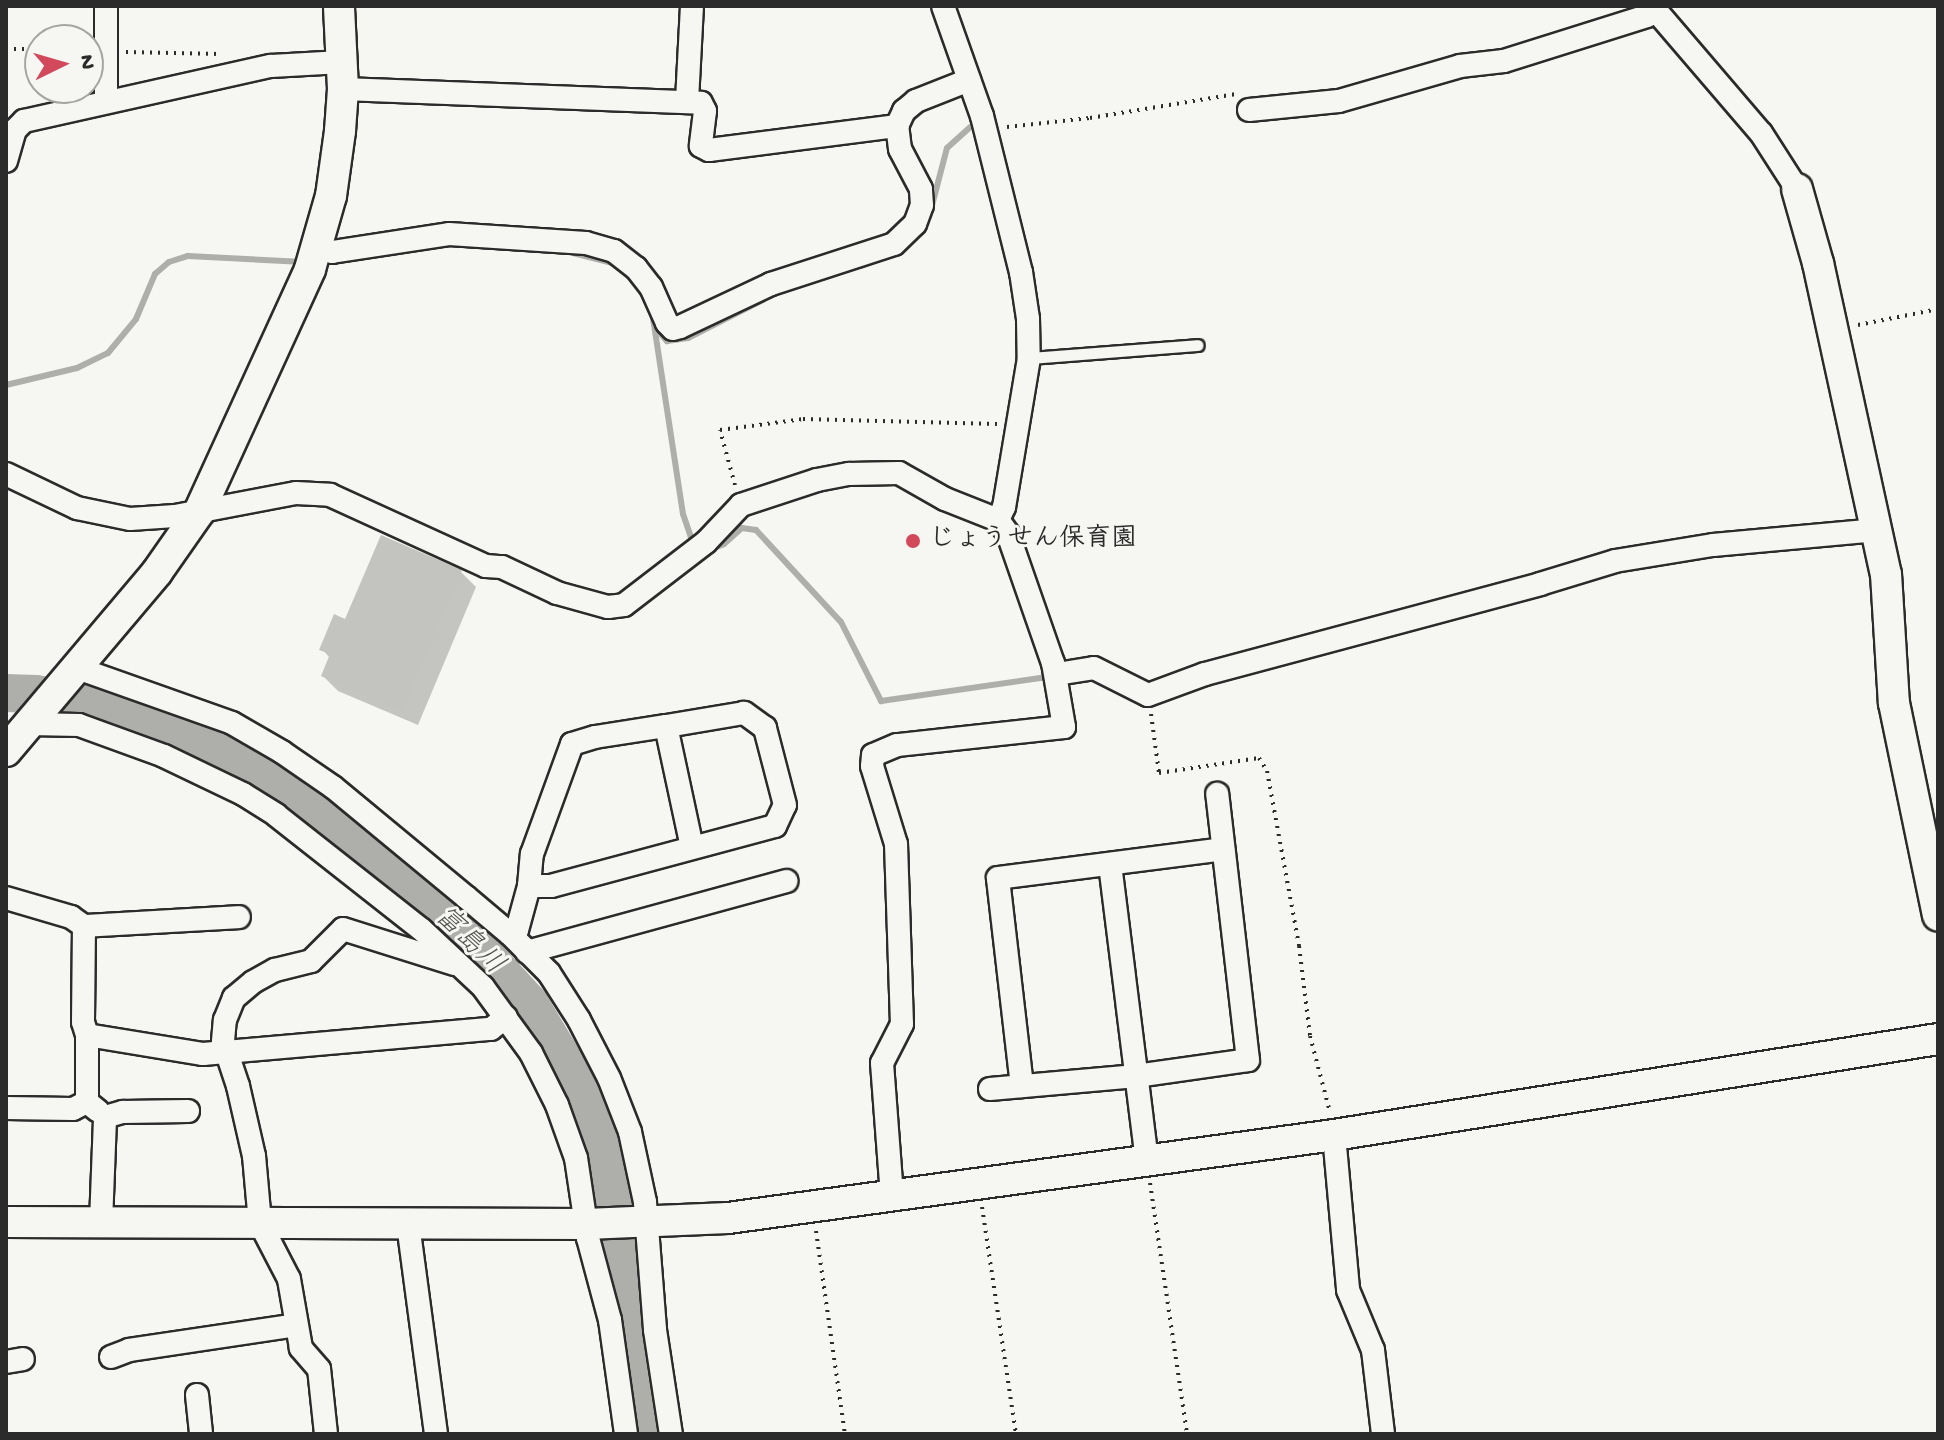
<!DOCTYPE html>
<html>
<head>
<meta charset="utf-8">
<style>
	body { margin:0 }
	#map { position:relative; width:1944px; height:1440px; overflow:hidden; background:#f6f6f2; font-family:"Gochi Hand","Klee One",sans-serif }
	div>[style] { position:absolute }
	.shadow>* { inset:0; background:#0003 }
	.stream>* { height:6px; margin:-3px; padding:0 3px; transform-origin:3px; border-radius:3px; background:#aeaeab }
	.river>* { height:38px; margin:-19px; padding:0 19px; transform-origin:19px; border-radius:19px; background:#aeaeab }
	.building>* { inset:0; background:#c3c3c0 }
	.path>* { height:4px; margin-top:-2px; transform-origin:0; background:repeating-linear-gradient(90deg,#2b2b2b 0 2px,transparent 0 8px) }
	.roads { filter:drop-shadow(2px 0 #2b2b2b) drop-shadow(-2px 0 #2b2b2b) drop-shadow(0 2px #2b2b2b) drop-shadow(0 -2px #2b2b2b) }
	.lane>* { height:11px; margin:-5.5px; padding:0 5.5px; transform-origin:5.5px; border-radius:5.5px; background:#f6f6f2 }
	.street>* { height:22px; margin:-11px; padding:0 11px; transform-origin:11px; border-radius:11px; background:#f6f6f2 }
	.secondary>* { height:30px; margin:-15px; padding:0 15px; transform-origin:15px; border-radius:15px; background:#f6f6f2 }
	.dots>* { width:22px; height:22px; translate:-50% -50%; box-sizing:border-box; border:4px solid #f6f6f2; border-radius:50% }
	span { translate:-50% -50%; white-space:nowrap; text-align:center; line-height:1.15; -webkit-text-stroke:6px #f6f6f2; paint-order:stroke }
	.poi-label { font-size:26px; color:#2b2b2b; font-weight:700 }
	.left { translate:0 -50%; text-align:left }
	.water-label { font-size:28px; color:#525251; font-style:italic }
	.frame { position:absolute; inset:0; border:8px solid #2b2b2b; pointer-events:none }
	.north { position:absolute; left:24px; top:24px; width:80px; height:80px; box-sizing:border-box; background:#f6f6f2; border:2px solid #a5a5a2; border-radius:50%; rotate:85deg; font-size:22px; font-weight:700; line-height:32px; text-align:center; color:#2b2b2b }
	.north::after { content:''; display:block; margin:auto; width:28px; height:36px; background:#d1495b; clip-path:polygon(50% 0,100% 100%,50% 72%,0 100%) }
</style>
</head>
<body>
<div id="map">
	<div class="shadow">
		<i style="clip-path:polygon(461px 572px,476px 587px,418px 725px,338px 691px,323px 676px,330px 658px,322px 649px,346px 621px)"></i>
	</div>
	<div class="stream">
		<i style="left:929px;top:217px;width:71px;rotate:-75.4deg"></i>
		<i style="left:947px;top:148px;width:31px;rotate:-42deg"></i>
		<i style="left:573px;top:253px;width:44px;rotate:14.3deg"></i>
		<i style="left:861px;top:266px;width:32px;rotate:-20deg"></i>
		<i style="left:653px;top:318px;width:198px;rotate:81.3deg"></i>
		<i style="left:683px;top:514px;width:24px;rotate:71deg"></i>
		<i style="left:691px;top:537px;width:10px;rotate:45deg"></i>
		<i style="left:657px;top:330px;width:15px;rotate:48deg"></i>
		<i style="left:667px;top:341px;width:21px;rotate:-8deg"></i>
		<i style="left:688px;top:338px;width:84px;rotate:-26.9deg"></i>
		<i style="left:6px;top:385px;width:73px;rotate:-13.5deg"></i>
		<i style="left:77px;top:368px;width:34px;rotate:-26deg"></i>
		<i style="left:108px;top:353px;width:44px;rotate:-50.5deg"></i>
		<i style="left:136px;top:319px;width:49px;rotate:-67.1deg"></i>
		<i style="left:155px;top:274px;width:18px;rotate:-41deg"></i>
		<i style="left:169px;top:262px;width:20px;rotate:-18deg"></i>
		<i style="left:188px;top:256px;width:116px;rotate:3deg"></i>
		<i style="left:706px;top:551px;width:19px;rotate:-21deg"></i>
		<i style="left:724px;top:544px;width:24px;rotate:-42deg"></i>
		<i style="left:742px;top:528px;width:14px;rotate:8deg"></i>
		<i style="left:756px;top:530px;width:125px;rotate:47.3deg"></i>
		<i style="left:841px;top:622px;width:89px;rotate:63.1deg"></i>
		<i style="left:881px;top:701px;width:168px;rotate:-8.2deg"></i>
	</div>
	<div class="river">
		<i style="left:6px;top:693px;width:30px;rotate:2deg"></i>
		<i style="left:36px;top:694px;width:73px;rotate:9.5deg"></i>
		<i style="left:108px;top:706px;width:135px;rotate:22.2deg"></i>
		<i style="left:233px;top:757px;width:78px;rotate:29.8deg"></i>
		<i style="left:301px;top:796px;width:233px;rotate:40.5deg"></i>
		<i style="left:478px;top:947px;width:77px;rotate:47.6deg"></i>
		<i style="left:530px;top:1004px;width:115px;rotate:59.2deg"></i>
		<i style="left:589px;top:1103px;width:91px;rotate:75.4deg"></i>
		<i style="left:612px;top:1191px;width:245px;rotate:82deg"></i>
	</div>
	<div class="building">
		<i style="clip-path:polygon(381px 535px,462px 570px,402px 711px,321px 676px,330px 654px,319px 650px,334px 614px,345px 619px)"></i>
	</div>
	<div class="path">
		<i style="left:6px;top:49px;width:34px"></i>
		<i style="left:126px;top:52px;width:95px;rotate:1.2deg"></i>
		<i style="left:1007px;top:127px;width:83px;rotate:-6.2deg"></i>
		<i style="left:1090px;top:118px;width:148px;rotate:-9.3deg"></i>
		<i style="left:1858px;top:325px;width:82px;rotate:-11.3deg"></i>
		<i style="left:735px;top:485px;width:57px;rotate:-105.3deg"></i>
		<i style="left:720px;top:430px;width:84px;rotate:-7.5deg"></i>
		<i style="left:803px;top:419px;width:194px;rotate:1.5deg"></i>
		<i style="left:1151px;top:714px;width:60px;rotate:82.3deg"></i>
		<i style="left:1159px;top:773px;width:101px;rotate:-8.5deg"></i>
		<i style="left:1259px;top:758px;width:15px;rotate:58deg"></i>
		<i style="left:1267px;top:771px;width:178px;rotate:79.6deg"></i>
		<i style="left:1299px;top:946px;width:91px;rotate:83deg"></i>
		<i style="left:1310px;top:1036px;width:79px;rotate:75.3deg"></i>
		<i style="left:1150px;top:1183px;width:254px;rotate:81.6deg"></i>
		<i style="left:982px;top:1207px;width:230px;rotate:81.5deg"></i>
		<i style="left:816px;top:1231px;width:205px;rotate:81.9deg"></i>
	</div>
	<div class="roads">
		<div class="lane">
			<i style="left:1029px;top:358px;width:169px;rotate:-4.4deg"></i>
		</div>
		<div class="street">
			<i style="left:943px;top:6px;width:117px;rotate:70.5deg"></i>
			<i style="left:982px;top:116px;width:161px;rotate:76deg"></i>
			<i style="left:1021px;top:272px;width:48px;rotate:81.5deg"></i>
			<i style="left:1028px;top:319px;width:39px;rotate:89deg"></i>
			<i style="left:1029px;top:358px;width:151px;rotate:99.5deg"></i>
			<i style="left:1004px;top:507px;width:14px;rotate:115deg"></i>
			<i style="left:1652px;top:6px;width:167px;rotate:49.4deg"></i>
			<i style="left:1761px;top:133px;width:67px;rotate:57.3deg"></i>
			<i style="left:343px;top:89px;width:358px;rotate:2.2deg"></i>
			<i style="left:701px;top:103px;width:9px;rotate:63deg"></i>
			<i style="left:705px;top:111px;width:35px;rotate:97deg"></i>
			<i style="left:701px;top:146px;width:9px;rotate:27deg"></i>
			<i style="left:709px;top:150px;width:190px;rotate:-7.3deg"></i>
			<i style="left:687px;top:101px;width:95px;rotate:-87deg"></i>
			<i style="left:106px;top:102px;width:96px;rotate:-90deg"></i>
			<i style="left:1249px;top:110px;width:90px;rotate:-5.7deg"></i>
			<i style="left:1339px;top:101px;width:126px;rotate:-16.1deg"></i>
			<i style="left:1460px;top:66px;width:44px;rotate:-6.5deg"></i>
			<i style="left:1504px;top:61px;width:150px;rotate:-17.5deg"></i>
			<i style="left:1647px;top:16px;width:11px;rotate:-41deg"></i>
			<i style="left:6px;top:161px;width:32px;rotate:-74deg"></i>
			<i style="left:15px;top:130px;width:13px;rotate:-45deg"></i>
			<i style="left:24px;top:121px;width:253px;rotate:-12.6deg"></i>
			<i style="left:271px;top:66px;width:71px;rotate:-3.2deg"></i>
			<i style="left:317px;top:247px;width:16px;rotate:18deg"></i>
			<i style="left:332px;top:252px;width:118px;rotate:-8.7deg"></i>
			<i style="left:449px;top:234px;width:137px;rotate:3.8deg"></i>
			<i style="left:586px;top:243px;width:29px;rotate:16deg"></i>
			<i style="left:614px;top:251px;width:28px;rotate:38deg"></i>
			<i style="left:636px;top:268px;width:24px;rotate:52deg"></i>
			<i style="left:651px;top:287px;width:39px;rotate:66deg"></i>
			<i style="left:667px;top:323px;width:8px;rotate:45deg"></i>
			<i style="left:673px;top:329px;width:7px;rotate:-16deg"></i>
			<i style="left:680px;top:327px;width:101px;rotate:-25.3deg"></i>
			<i style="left:771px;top:284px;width:129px;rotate:-18deg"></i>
			<i style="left:894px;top:244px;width:29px;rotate:-44deg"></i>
			<i style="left:915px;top:224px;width:20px;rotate:-70deg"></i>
			<i style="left:922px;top:205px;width:16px;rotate:-94deg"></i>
			<i style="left:921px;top:189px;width:45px;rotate:-117.7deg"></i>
			<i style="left:900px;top:149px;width:23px;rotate:-97deg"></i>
			<i style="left:897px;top:126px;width:17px;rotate:-65deg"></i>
			<i style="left:904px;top:111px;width:16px;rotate:-40deg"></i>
			<i style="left:916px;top:101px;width:57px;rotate:-21.6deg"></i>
			<i style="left:6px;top:474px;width:79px;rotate:25.6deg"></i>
			<i style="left:77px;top:508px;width:54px;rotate:11.7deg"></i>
			<i style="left:130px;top:519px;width:45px;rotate:-3.8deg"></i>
			<i style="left:175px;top:516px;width:123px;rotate:-10.8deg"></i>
			<i style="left:296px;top:493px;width:34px;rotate:3deg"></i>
			<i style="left:330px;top:495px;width:171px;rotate:24.5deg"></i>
			<i style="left:486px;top:566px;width:16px;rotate:4deg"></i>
			<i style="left:502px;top:567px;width:61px;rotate:25.3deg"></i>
			<i style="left:557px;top:593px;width:53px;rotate:15.4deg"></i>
			<i style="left:608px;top:607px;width:16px;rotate:-7deg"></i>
			<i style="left:624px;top:605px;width:103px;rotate:-37.5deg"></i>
			<i style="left:706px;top:542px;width:51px;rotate:-46.6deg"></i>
			<i style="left:741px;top:505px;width:80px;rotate:-18.2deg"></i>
			<i style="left:817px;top:480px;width:33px;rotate:-11deg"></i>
			<i style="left:849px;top:474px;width:50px;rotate:-1.1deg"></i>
			<i style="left:899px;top:473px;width:53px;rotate:29.5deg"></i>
			<i style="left:945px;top:499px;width:57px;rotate:21.6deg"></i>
			<i style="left:998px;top:520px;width:17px;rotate:54deg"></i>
			<i style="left:1008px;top:534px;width:137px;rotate:70.8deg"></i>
			<i style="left:1053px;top:663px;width:65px;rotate:80.2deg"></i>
			<i style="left:1064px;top:727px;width:168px;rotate:173.8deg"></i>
			<i style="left:897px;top:745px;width:26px;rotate:157deg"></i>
			<i style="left:873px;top:755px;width:11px;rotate:95deg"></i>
			<i style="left:872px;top:766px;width:82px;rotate:72.9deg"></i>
			<i style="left:896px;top:844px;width:180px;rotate:88.1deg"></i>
			<i style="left:902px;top:1024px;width:44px;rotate:117.1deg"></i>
			<i style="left:882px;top:1063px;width:134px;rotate:85.7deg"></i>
			<i style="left:77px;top:668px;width:164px;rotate:19.5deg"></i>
			<i style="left:232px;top:723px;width:58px;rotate:30.1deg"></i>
			<i style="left:282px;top:752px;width:62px;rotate:34.5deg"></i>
			<i style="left:333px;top:787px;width:173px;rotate:39.6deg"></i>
			<i style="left:466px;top:897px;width:57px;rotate:40.1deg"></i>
			<i style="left:510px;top:934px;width:55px;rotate:45deg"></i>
			<i style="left:549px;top:973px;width:56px;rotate:57.4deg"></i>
			<i style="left:579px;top:1020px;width:65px;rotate:62.7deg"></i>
			<i style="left:609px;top:1078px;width:58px;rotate:68.7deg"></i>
			<i style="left:630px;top:1132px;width:72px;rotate:77.9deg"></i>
			<i style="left:645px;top:1202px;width:128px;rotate:85.5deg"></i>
			<i style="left:655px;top:1330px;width:105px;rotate:81.3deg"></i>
			<i style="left:1057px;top:674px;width:37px;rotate:-9deg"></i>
			<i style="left:1094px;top:668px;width:60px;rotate:26.6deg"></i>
			<i style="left:1148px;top:695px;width:61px;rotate:-20.2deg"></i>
			<i style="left:1205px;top:674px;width:347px;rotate:-15deg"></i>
			<i style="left:1540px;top:584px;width:78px;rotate:-17deg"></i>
			<i style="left:1615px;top:561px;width:99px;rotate:-9.3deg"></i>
			<i style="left:1713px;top:545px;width:165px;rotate:-5.2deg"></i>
			<i style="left:29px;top:724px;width:50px;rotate:1.1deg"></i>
			<i style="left:79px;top:725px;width:90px;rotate:20deg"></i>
			<i style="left:164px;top:756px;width:88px;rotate:25.7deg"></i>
			<i style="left:243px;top:794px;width:39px;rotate:32deg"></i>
			<i style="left:276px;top:815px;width:184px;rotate:38.2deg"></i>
			<i style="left:421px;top:929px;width:85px;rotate:43.1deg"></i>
			<i style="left:483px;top:987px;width:82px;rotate:54deg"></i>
			<i style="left:531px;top:1053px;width:58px;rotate:63.4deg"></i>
			<i style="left:557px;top:1105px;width:56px;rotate:70.3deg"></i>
			<i style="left:576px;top:1158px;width:81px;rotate:81.5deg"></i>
			<i style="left:588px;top:1238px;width:85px;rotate:75deg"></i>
			<i style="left:610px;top:1320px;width:115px;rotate:82deg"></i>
			<i style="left:1110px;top:864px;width:299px;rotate:82.9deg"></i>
			<i style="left:529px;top:886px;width:22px"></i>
			<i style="left:551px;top:886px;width:232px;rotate:-15deg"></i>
			<i style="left:775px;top:826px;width:23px;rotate:-65deg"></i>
			<i style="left:785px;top:805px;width:80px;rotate:-104.6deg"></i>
			<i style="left:765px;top:728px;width:26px;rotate:-144deg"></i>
			<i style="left:744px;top:713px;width:79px;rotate:170.5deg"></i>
			<i style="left:6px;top:898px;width:68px;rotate:16.3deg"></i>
			<i style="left:71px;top:917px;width:16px;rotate:35deg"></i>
			<i style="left:84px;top:926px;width:96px;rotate:90.6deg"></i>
			<i style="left:83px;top:1022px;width:14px;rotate:73deg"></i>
			<i style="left:87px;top:1035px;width:67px;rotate:90deg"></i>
			<i style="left:84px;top:926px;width:155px;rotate:-3.3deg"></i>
			<i style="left:510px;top:934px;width:8px;rotate:-30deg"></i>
			<i style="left:517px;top:930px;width:46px;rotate:-74.7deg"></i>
			<i style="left:529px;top:886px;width:32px;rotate:-85deg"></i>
			<i style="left:532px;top:854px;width:117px;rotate:-70deg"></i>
			<i style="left:572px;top:744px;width:24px;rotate:-17deg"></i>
			<i style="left:595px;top:737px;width:72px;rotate:-8.8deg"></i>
			<i style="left:666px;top:726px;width:124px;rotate:77.9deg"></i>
			<i style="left:527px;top:952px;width:269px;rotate:-15.3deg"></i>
			<i style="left:87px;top:1035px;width:118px;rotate:9.3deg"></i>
			<i style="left:203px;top:1054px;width:289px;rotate:-5deg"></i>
			<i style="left:491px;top:1029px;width:19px;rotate:-39deg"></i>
			<i style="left:1022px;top:1086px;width:209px;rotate:-96.6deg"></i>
			<i style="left:998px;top:878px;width:227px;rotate:-7.3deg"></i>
			<i style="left:990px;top:1089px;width:147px;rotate:-5.1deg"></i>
			<i style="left:1136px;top:1076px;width:113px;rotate:-8.1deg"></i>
			<i style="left:1248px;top:1060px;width:268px;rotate:-96.6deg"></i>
			<i style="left:6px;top:1108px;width:67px;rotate:0.9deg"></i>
			<i style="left:73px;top:1109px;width:16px;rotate:-27deg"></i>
			<i style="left:87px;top:1102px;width:14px;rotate:39deg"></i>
			<i style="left:1334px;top:1135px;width:156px;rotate:84.8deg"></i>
			<i style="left:1348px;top:1290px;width:65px;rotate:67.4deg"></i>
			<i style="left:1373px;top:1350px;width:85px;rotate:83.2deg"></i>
			<i style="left:101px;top:1223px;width:106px;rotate:-87.8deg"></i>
			<i style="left:105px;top:1117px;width:19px;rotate:-16deg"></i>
			<i style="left:123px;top:1112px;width:65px;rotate:-0.9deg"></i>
			<i style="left:408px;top:1224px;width:212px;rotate:82.4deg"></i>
			<i style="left:111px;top:1357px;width:19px;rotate:-21deg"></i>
			<i style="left:129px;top:1350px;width:169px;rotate:-8.5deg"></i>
			<i style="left:6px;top:1362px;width:17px;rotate:-10deg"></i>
			<i style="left:197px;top:1395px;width:39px;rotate:84deg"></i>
			<i style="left:326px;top:1434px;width:65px;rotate:-96.1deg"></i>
			<i style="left:319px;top:1369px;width:28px;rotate:-131deg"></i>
			<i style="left:301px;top:1348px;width:70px;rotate:-99.9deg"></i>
			<i style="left:289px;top:1279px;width:63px;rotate:-117.4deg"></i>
			<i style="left:260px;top:1223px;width:67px;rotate:-95.1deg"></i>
			<i style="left:254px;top:1156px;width:72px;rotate:-102.9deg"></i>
			<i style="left:238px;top:1086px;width:47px;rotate:-108.4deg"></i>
			<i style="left:223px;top:1041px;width:21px;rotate:-85deg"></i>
			<i style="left:225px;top:1020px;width:24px;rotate:-68deg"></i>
			<i style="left:234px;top:998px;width:25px;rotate:-40deg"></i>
			<i style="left:253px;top:982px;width:25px;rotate:-29deg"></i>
			<i style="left:275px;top:970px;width:37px;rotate:-14deg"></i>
			<i style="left:311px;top:961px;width:45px;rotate:-45deg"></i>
			<i style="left:343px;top:929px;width:116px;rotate:17.5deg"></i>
		</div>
		<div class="secondary">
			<i style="left:1797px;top:189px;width:77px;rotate:74.2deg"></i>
			<i style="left:1818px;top:263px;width:318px;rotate:77.7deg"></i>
			<i style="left:1886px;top:574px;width:129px;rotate:86.5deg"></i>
			<i style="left:1894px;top:703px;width:217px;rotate:78.3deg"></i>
			<i style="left:6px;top:751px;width:234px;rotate:-49.8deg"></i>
			<i style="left:157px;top:572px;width:73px;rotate:-55deg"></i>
			<i style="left:199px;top:512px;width:267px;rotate:-65.4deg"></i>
			<i style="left:310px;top:269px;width:76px;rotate:-74deg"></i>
			<i style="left:331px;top:196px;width:66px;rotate:-82.1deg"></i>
			<i style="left:340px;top:131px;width:42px;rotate:-85.9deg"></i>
			<i style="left:343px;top:89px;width:83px;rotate:-92.8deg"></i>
			<i style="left:6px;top:1222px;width:580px;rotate:0.2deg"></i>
			<i style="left:586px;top:1224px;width:142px;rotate:-2.4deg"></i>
			<i style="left:728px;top:1218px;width:612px;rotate:-7.8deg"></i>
			<i style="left:1334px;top:1135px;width:612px;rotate:-9.03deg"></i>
		</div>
	</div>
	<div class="dots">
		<i style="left:913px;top:541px;background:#d1495b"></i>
	</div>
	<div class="poi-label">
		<span class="left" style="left:929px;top:541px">じょうせん保育園</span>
	</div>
	<div class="water-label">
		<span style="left:468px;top:942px;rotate:44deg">富島川</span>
	</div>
	<div class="frame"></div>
	<div class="north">N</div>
</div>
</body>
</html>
